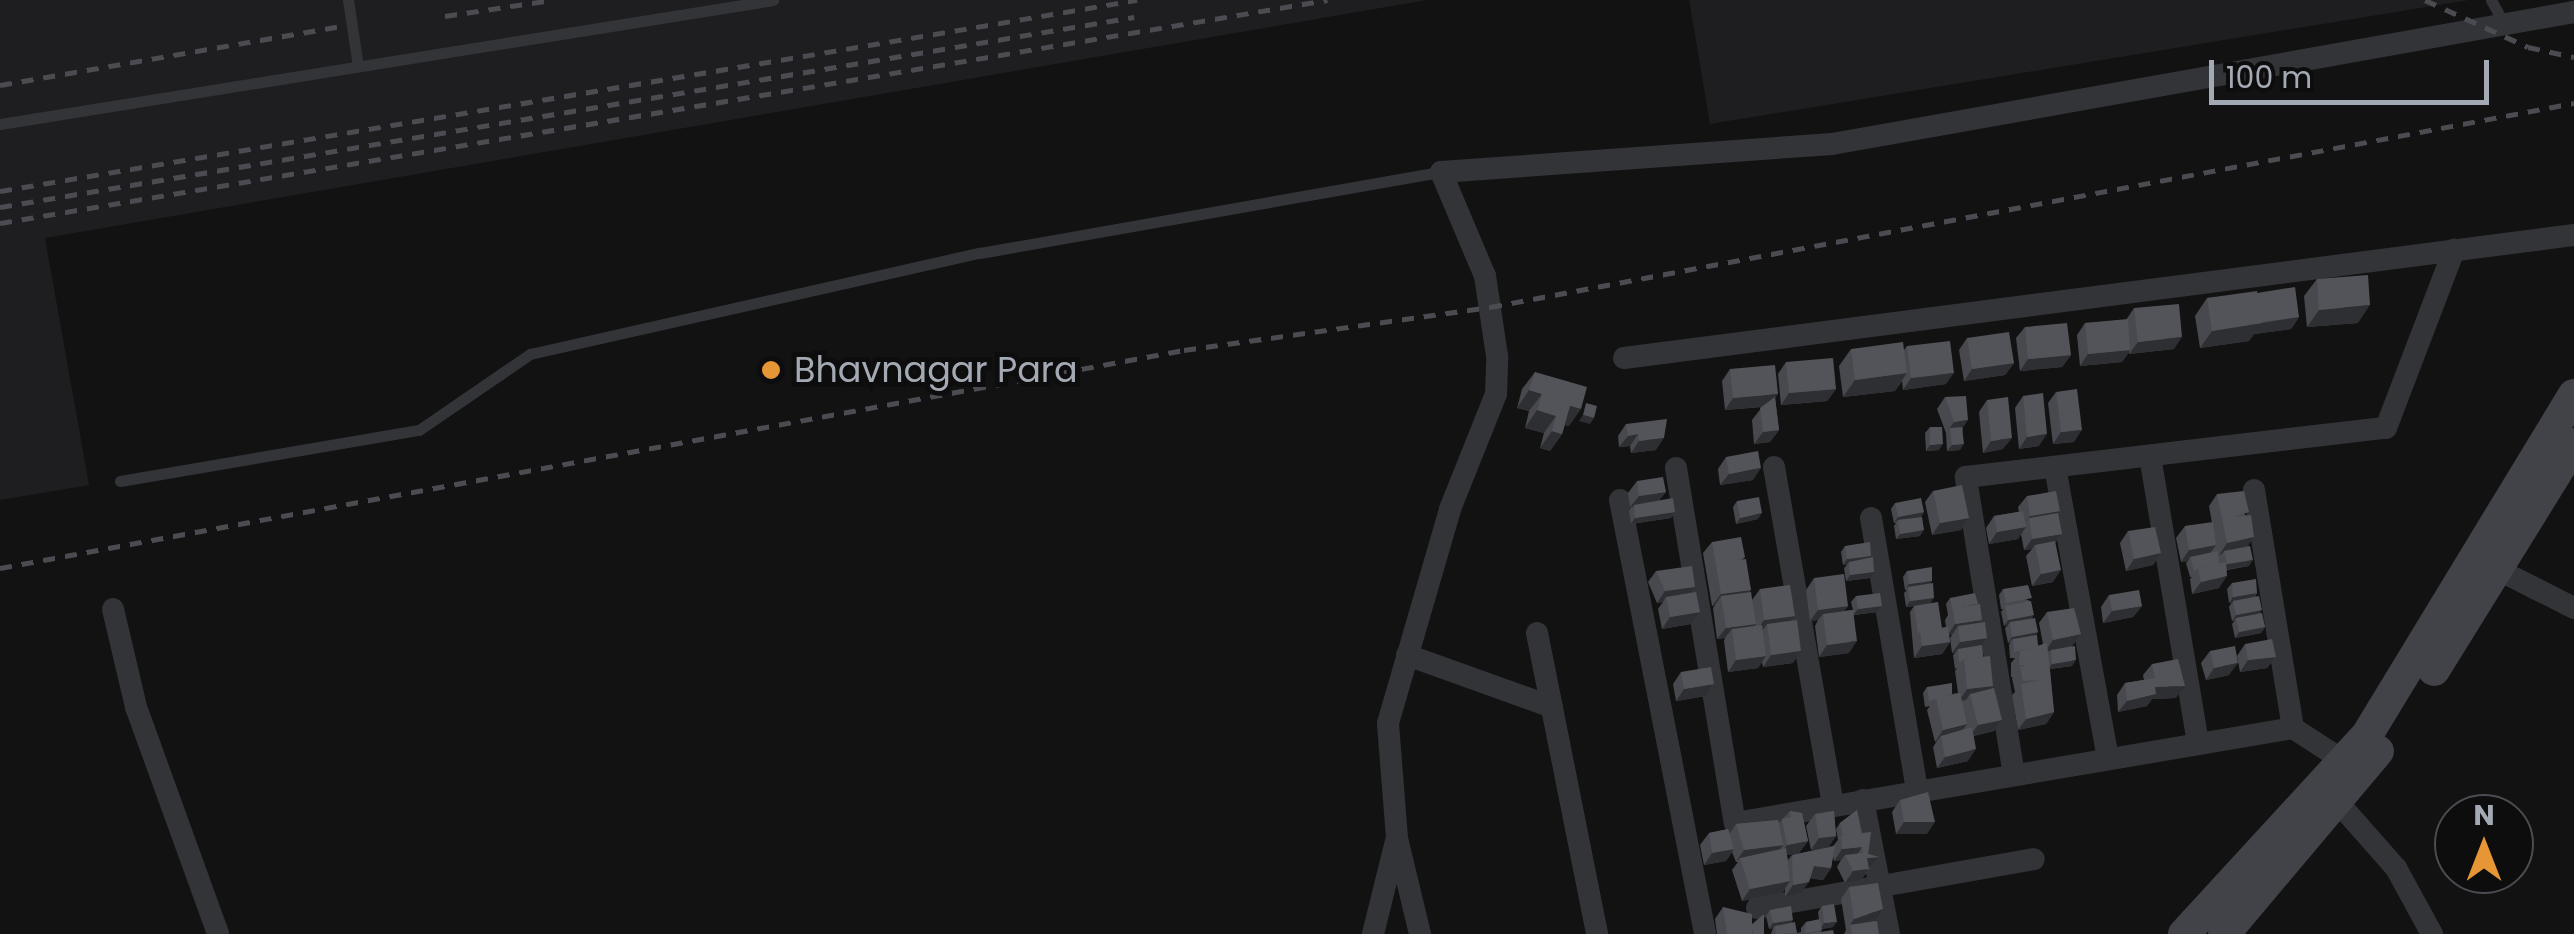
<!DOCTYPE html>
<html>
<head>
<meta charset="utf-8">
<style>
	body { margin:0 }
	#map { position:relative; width:2574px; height:934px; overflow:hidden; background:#121213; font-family:Poppins,sans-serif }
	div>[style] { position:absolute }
	.built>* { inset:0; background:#1e1e20 }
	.lane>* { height:11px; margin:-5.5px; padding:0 5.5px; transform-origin:5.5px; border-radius:5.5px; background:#333438 }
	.street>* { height:22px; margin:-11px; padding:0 11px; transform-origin:11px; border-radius:11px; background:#333438 }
	.secondary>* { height:32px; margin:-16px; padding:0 16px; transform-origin:16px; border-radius:16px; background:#414348 }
	.rail>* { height:5px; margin-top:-2.5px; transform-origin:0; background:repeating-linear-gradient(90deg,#4a4c51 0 12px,transparent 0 22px) }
	.wall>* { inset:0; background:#48494e }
	.shaded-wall>* { inset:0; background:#2e2f32 }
	.building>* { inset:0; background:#525459 }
	.dots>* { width:28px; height:28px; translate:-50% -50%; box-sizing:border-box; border:5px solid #0d0d0e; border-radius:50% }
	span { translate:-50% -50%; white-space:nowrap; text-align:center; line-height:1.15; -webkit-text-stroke:10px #0d0d0e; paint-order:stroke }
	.poi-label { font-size:35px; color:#a4aab3 }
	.left { translate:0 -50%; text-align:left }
	.north { position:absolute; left:2434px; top:794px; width:100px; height:100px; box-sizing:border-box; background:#0d0d0e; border:2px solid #494c50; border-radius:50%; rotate:0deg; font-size:28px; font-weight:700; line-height:40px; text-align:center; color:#a4aab3 }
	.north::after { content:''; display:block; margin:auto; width:35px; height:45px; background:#e79636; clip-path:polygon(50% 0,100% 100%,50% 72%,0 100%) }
	.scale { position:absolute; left:2209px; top:60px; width:280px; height:45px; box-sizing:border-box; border:5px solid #a4aab3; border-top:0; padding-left:12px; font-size:30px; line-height:35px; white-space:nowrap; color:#a4aab3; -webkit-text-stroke:8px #0d0d0e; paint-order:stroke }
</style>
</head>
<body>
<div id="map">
	<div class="built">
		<i style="clip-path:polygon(0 0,1427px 0,45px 238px,89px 485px,0 500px)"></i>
		<i style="clip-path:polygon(1689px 0,2469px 0,1710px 124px)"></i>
	</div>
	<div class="lane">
		<i style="left:348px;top:0;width:67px;rotate:81.4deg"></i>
		<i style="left:2491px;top:0;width:29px;rotate:61deg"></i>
		<i style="left:0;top:124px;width:783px;rotate:-9.11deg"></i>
		<i style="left:120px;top:481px;width:303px;rotate:-9.7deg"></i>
		<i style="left:419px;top:430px;width:135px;rotate:-34.4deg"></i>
		<i style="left:530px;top:354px;width:461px;rotate:-12.7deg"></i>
		<i style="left:980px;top:253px;width:468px;rotate:-10deg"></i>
	</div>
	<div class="street">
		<i style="left:1624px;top:358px;width:958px;rotate:-7.38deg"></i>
		<i style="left:2150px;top:456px;width:292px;rotate:80.5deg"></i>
		<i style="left:1774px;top:467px;width:343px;rotate:80.1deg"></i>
		<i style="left:2055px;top:467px;width:297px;rotate:79.7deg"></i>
		<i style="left:1676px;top:468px;width:360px;rotate:80.6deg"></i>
		<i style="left:1735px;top:823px;width:566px;rotate:-9.66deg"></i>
		<i style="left:2254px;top:490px;width:241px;rotate:80.7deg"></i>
		<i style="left:2293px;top:728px;width:61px;rotate:32.9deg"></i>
		<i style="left:1620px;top:500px;width:442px;rotate:78.9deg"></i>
		<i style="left:1871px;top:518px;width:277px;rotate:80.4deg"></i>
		<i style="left:2483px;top:562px;width:102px;rotate:26.8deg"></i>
		<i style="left:113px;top:609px;width:101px;rotate:76.8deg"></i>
		<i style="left:136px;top:707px;width:241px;rotate:70.1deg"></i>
		<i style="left:1537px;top:633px;width:307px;rotate:78.7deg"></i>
		<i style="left:1407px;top:655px;width:154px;rotate:19.7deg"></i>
		<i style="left:2014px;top:775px;width:302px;rotate:-99.2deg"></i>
		<i style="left:1966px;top:477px;width:423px;rotate:-6.7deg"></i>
		<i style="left:2386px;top:428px;width:191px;rotate:-69.1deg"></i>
		<i style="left:2328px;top:791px;width:103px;rotate:48.6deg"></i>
		<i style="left:2396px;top:868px;width:75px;rotate:61.4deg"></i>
		<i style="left:1863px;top:800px;width:136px;rotate:79deg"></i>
		<i style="left:1757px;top:908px;width:281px;rotate:-10deg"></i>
		<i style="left:1373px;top:934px;width:96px;rotate:-76.1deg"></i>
		<i style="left:1420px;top:934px;width:99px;rotate:-103.5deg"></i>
		<i style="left:1397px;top:838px;width:115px;rotate:-94.5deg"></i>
		<i style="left:1388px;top:723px;width:223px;rotate:-73.8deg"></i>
		<i style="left:1450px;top:509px;width:124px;rotate:-68.2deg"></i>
		<i style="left:1496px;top:394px;width:38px;rotate:-88deg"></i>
		<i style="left:1497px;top:356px;width:81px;rotate:-98.5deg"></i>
		<i style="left:1485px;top:276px;width:113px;rotate:-112.9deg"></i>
		<i style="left:1441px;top:172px;width:392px;rotate:-4.1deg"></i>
		<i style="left:1832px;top:144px;width:754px;rotate:-10.09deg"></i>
	</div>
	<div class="secondary">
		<i style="left:2434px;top:670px;width:266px;rotate:-58.2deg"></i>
		<i style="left:2184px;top:934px;width:270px;rotate:-47.4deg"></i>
		<i style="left:2367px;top:735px;width:398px;rotate:-58.7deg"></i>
		<i style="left:2224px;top:934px;width:239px;rotate:-49.9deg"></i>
	</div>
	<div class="rail">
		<i style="left:2425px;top:0;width:113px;rotate:24.5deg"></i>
		<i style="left:2528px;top:47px;width:47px;rotate:12.3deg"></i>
		<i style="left:445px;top:16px;width:108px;rotate:-8.5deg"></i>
		<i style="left:0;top:85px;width:342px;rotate:-9.8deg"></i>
		<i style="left:0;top:191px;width:1153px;rotate:-9.54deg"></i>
		<i style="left:0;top:207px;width:1150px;rotate:-9.51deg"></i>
		<i style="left:0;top:223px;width:1346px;rotate:-9.54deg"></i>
		<i style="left:0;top:568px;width:1204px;rotate:-10.43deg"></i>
		<i style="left:1184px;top:350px;width:309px;rotate:-8deg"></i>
		<i style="left:1490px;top:307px;width:1103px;rotate:-10.66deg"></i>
	</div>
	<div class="wall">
		<i style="clip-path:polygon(2317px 279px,2358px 323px,2307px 327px,2304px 296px)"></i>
		<i style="clip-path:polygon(2257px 293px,2299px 317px,2291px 329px,2254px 334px,2249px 341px,2200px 348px,2195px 316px,2207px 298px)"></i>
		<i style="clip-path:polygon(2134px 308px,2174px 349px,2129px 354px,2129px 352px,2122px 362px,2080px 366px,2077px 335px,2085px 323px,2126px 320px)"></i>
		<i style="clip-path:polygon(2025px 327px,2071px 355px,2062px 367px,2020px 371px,2016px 338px)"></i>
		<i style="clip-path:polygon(1967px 338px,2014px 363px,2005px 375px,1964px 381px,1959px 350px)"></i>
		<i style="clip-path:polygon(1907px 346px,1946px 384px,1903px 390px,1902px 381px,1895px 391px,1843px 397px,1839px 366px,1851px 349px,1904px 350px)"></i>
		<i style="clip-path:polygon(1786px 362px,1836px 389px,1827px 401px,1781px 405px,1778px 374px)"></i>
		<i style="clip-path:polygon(1730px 369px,1775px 398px,1779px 430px,1770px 442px,1754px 444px,1752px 420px,1762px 407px,1725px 410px,1722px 381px)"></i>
		<i style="clip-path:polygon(1535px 372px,1569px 426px,1565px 425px,1562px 434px,1550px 451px,1540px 448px,1544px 433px,1525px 428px,1529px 411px,1517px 408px,1522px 389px)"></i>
		<i style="clip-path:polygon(2056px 392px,2074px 442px,2053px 444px,2048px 403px)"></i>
		<i style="clip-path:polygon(2023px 396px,2039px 446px,2019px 449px,2015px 408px)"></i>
		<i style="clip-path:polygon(1945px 397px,1963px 428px,1960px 450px,1947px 451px,1946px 433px,1937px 409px)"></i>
		<i style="clip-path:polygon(1987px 400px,2003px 449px,1983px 453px,1979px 412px)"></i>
		<i style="clip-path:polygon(1626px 424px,1656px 450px,1631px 453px,1630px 446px,1619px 447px,1618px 436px)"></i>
		<i style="clip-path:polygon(1930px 427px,1939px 450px,1926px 451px,1925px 433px)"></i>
		<i style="clip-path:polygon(1726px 457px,1753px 480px,1720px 485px,1718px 469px)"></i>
		<i style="clip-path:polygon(1637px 481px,1666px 492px,1659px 500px,1675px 512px,1671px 518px,1631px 524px,1629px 511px,1632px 507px,1630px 507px,1628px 493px)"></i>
		<i style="clip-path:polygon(1933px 491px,1969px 518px,1961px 530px,1932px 535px,1925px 502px)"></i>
		<i style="clip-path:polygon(2217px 494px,2246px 515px,2249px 566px,2227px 570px,2219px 588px,2192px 594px,2190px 579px,2192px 577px,2190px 577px,2186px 563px,2188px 561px,2181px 562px,2176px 538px,2185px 526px,2212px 523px,2209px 506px)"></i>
		<i style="clip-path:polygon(2027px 496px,2060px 511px,2058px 514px,2062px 534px,2055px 543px,2053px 582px,2032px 586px,2026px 556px,2032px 549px,2024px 550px,2021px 534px,2018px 539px,1989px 544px,1986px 528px,1994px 516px,2019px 512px,2018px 507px)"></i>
		<i style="clip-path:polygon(1737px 501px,1758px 519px,1736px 524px,1733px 507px)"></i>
		<i style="clip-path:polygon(1895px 503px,1924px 512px,1921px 517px,1920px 536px,1896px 539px,1894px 526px,1896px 523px,1894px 523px,1891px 509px)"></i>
		<i style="clip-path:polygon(2128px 531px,2161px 553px,2153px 565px,2126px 571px,2120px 543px)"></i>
		<i style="clip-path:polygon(1712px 542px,1745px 557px,1743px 559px,1751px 590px,1749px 593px,1752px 600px,1760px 589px,1795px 616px,1792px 620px,1793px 663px,1763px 667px,1762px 662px,1758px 668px,1728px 672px,1724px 641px,1725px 638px,1717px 639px,1713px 608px,1715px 605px,1712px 606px,1703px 553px)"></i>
		<i style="clip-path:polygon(1845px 546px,1869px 558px,1870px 578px,1846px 581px,1844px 568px,1847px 565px,1843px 565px,1841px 552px)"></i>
		<i style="clip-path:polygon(1656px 571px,1690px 593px,1700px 612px,1691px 624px,1662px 629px,1658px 609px,1663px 602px,1657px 603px,1648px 582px)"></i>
		<i style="clip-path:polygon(1907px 571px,1930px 584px,1930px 603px,1942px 628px,1946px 627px,1945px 620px,1948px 615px,1946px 604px,1950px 598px,1982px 620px,1980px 623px,1987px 638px,1982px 645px,1983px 657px,1993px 686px,1991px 689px,2002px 720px,1994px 731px,1974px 736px,1968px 761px,1937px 768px,1933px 747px,1937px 741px,1935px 742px,1927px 710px,1930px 706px,1925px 707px,1923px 693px,1927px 687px,1952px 694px,1958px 693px,1955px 671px,1957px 668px,1955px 669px,1953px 655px,1955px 653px,1952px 653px,1950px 638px,1952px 635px,1949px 635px,1950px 642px,1942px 654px,1914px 658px,1910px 612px,1914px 606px,1906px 607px,1904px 593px,1907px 590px,1905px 590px,1903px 577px)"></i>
		<i style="clip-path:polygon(1814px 578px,1848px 606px,1844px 611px,1853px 610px,1851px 602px,1856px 596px,1882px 606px,1878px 612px,1854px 615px,1849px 653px,1819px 657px,1815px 626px,1818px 620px,1810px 621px,1806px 590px)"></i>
		<i style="clip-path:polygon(2232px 583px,2257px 593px,2255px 597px,2265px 627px,2261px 633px,2235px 638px,2232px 624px,2235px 620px,2232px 621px,2229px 607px,2232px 602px,2229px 603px,2227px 589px)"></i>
		<i style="clip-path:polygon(2003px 589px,2030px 601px,2032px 618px,2038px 632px,2036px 635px,2038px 646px,2043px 644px,2039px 623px,2047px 612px,2081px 634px,2072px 646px,2072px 666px,2050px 669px,2054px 712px,2046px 724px,2018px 730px,2012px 695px,2015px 692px,2012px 678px,2013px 677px,2011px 677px,2011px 663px,2015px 658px,2010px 658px,2009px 645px,2010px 642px,2008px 643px,2005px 628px,2008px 625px,2004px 626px,2001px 612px,2003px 609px,2001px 609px,1999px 595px)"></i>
		<i style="clip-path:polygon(2109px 595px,2142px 606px,2133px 617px,2103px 623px,2101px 607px)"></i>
		<i style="clip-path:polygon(2245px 644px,2276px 657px,2267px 668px,2240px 672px,2237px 656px)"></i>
		<i style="clip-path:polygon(2210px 651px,2229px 675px,2206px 680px,2201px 663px)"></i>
		<i style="clip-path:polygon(2152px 664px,2176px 698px,2152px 699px,2147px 706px,2118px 712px,2117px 695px,2125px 683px,2144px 680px,2143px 675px)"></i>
		<i style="clip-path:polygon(1681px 672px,1714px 684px,1706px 696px,1676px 701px,1673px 684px)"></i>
		<i style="clip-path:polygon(1900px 800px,1927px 834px,1896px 834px,1892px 812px)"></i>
		<i style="clip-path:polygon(1857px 810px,1862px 834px,1871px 832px,1868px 854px,1879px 857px,1860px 881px,1845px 883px,1837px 867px,1841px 860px,1834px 861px,1833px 856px,1831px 868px,1823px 880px,1810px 878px,1801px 893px,1785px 897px,1785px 889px,1782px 893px,1742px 901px,1732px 870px,1738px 862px,1736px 862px,1732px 852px,1726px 861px,1704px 865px,1700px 845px,1709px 833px,1728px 829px,1730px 833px,1736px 824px,1778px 820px,1779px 823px,1790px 811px,1802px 813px,1808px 841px,1799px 853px,1787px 855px,1788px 860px,1792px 855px,1820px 849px,1811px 850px,1806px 826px,1815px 814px,1834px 811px,1836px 836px,1828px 847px,1833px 846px,1838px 840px,1836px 829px,1840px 823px)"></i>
		<i style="clip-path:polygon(1849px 887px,1875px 921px,1879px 934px,1844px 934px,1846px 930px,1841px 899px)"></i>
		<i style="clip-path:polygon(1822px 906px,1833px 927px,1822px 929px,1821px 932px,1834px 934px,1771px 934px,1773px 928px,1769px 929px,1766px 916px,1770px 910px,1793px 920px,1791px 923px,1797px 933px,1801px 932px,1801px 928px,1806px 922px,1819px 920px,1818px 912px)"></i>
		<i style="clip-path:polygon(1723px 907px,1764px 934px,1717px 934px,1715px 919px)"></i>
	</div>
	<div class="shaded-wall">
		<i style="clip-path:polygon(2370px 305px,2358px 323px,2307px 327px,2319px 310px)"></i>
		<i style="clip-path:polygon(2299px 317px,2291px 329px,2254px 334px,2249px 341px,2200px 348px,2212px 331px)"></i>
		<i style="clip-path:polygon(2182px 337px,2174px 349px,2129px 354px,2138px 342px)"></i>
		<i style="clip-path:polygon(2130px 350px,2122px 362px,2080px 366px,2088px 354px)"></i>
		<i style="clip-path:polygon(2071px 355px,2062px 367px,2020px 371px,2028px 359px)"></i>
		<i style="clip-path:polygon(2014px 363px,2005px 375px,1964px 381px,1972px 369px)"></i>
		<i style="clip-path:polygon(1907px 373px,1895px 391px,1843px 397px,1855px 380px)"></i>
		<i style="clip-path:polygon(1954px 373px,1946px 384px,1903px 390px,1911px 378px)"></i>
		<i style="clip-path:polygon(1836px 389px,1827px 401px,1781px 405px,1789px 393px)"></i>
		<i style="clip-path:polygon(1529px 390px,1542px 394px,1529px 411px,1517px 408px)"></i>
		<i style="clip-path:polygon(1778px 394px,1770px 406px,1725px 410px,1733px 398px)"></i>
		<i style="clip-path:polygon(1570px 406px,1581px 409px,1569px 426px,1558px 423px)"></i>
		<i style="clip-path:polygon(1537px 410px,1556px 416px,1544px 433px,1525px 428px)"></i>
		<i style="clip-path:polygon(1583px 415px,1594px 418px,1590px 424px,1579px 421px)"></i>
		<i style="clip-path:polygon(1968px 420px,1960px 432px,1950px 428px,1946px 433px,1954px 422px)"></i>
		<i style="clip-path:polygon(1779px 430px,1770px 442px,1754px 444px,1763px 432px)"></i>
		<i style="clip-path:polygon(2082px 430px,2074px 442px,2053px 444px,2061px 432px)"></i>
		<i style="clip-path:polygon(1552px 431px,1562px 434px,1550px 451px,1540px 448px)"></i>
		<i style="clip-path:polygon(1638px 434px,1630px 446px,1619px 447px,1628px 436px)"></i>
		<i style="clip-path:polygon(2047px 434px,2039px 446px,2019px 449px,2027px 437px)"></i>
		<i style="clip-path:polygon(1664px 438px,1656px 450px,1631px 453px,1639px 441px)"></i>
		<i style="clip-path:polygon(2012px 438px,2003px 449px,1983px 453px,1991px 441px)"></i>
		<i style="clip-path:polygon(1943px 444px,1939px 450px,1926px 451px,1930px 445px)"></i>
		<i style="clip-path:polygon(1964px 444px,1960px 450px,1947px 451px,1952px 445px)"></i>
		<i style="clip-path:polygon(1761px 468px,1753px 480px,1720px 485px,1729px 474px)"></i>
		<i style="clip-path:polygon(1666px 492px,1657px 503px,1630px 507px,1639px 496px)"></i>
		<i style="clip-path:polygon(2060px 511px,2051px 522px,2029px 518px,2022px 527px,2030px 516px)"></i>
		<i style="clip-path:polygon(1675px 512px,1671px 518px,1631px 524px,1635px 518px)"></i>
		<i style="clip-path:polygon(1924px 512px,1920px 518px,1898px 520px,1894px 523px,1898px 517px)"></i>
		<i style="clip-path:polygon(1762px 513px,1758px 519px,1736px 524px,1740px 518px)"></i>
		<i style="clip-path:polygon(1969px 518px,1961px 530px,1932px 535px,1940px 523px)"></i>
		<i style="clip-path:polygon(2026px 527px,2018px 539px,1989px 544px,1997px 532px)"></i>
		<i style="clip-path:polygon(1924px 530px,1920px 536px,1896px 539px,1900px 534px)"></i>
		<i style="clip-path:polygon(2062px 534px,2053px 545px,2035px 545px,2032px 549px,2024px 550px,2032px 539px)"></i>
		<i style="clip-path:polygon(2254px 537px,2246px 549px,2224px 551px,2222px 554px,2219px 555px,2227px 543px)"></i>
		<i style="clip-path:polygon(2216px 545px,2208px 556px,2190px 557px,2188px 561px,2181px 562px,2189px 550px)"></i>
		<i style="clip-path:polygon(2161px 553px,2153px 565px,2126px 571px,2134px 559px)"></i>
		<i style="clip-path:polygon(1871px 556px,1867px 562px,1849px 562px,1847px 565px,1843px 565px,1847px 559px)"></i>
		<i style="clip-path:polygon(2253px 560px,2249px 566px,2223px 570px,2227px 564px)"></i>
		<i style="clip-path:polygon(2061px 570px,2053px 582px,2032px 586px,2041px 574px)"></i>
		<i style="clip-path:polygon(1874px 572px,1870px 578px,1846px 581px,1850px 575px)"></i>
		<i style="clip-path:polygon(2227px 576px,2219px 588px,2192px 594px,2201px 582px)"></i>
		<i style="clip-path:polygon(1932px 581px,1928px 587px,1908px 587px,1905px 590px,1909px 584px)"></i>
		<i style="clip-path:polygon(1695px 587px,1686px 599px,1666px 597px,1663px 602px,1657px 603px,1665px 591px)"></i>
		<i style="clip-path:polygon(1751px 590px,1742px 602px,1721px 596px,1715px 605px,1712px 606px,1721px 594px)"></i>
		<i style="clip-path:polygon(2257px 593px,2253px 599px,2229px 603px,2233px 597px)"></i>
		<i style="clip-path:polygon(1934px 598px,1930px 604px,1906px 607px,1910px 601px)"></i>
		<i style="clip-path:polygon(1848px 606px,1840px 617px,1823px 614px,1818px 620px,1810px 621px,1818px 610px)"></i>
		<i style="clip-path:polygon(1882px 606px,1878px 612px,1853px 615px,1858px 609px)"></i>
		<i style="clip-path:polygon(2142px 606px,2133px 617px,2103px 623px,2112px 611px)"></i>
		<i style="clip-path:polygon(2262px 610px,2258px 616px,2236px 618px,2232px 621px,2236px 615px)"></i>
		<i style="clip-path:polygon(1700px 612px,1691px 624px,1662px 629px,1670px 617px)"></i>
		<i style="clip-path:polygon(2034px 615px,2030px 621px,2010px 622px,2008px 625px,2004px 626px,2008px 620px)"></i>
		<i style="clip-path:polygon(1795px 616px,1786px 628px,1767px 624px,1762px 631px,1756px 632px,1764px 620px)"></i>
		<i style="clip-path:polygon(1982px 620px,1974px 632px,1958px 626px,1952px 635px,1947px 636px,1955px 624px)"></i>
		<i style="clip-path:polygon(1756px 624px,1747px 635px,1732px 629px,1725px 638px,1717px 639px,1726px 628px)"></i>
		<i style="clip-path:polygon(2265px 627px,2261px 633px,2235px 638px,2239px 632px)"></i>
		<i style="clip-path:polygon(2038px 632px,2034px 638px,2013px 639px,2008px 643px,2012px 637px)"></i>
		<i style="clip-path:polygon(2081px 634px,2072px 646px,2045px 652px,2053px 640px)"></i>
		<i style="clip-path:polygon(1987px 638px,1979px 650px,1958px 649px,1955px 653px,1952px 653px,1960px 642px)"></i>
		<i style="clip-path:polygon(1857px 641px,1849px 653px,1819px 657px,1827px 645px)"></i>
		<i style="clip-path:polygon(1950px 642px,1942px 654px,1914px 658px,1922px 646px)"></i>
		<i style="clip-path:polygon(1801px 651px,1793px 663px,1763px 667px,1771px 655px)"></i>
		<i style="clip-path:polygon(1766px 656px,1758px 668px,1728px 672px,1736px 660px)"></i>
		<i style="clip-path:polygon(2276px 657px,2267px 668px,2240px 672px,2248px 660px)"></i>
		<i style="clip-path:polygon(2076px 660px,2072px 666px,2048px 669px,2052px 664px)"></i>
		<i style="clip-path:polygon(2238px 663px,2229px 675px,2206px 680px,2214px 668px)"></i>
		<i style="clip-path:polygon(1714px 684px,1706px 696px,1676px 701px,1684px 689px)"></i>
		<i style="clip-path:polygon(1993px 686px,1985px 698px,1970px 694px,1966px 700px,1959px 701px,1967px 689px)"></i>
		<i style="clip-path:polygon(2185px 686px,2176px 698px,2152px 699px,2147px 706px,2118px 712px,2127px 701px,2155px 687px)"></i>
		<i style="clip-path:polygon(2054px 712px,2046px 724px,2018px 730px,2026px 719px)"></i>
		<i style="clip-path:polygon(2002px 720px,1994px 731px,1969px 737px,1978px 725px)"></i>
		<i style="clip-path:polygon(1967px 724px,1959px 736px,1941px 736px,1937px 741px,1935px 742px,1943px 730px)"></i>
		<i style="clip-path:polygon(1976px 749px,1968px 761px,1937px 768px,1945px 757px)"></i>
		<i style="clip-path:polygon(1904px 822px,1935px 822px,1927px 834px,1896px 834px)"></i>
		<i style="clip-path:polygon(1836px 836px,1828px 848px,1811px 850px,1819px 838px)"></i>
		<i style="clip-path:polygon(1808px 841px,1799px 853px,1778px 857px,1787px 845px)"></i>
		<i style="clip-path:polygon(1783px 845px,1775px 857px,1740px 858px,1736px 862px,1744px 850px)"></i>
		<i style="clip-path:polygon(1862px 847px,1854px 859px,1845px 855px,1841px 860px,1834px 861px,1842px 849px)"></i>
		<i style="clip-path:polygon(1734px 849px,1726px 861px,1704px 865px,1712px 853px)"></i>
		<i style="clip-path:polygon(1879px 857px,1870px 868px,1864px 870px,1869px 869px,1860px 881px,1845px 883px,1853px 871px,1867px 858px)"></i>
		<i style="clip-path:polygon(1814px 866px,1831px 868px,1823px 880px,1805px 878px)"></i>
		<i style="clip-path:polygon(1790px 881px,1782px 893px,1742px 901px,1750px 889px)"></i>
		<i style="clip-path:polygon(1809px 882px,1801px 893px,1785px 897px,1793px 885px)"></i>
		<i style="clip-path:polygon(1883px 909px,1875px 921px,1850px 925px,1854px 919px)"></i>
		<i style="clip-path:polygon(1793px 920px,1789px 926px,1775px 926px,1773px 928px,1769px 929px,1773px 923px)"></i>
		<i style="clip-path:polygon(1837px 922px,1833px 927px,1820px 929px,1824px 923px)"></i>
	</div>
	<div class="building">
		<i style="clip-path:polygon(2368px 275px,2370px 305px,2319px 310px,2317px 279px)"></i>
		<i style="clip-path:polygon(2295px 287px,2299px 317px,2261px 322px,2257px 293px)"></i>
		<i style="clip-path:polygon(2257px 291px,2262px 323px,2212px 331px,2207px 298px)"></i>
		<i style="clip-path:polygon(2179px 304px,2182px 337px,2138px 342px,2134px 308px)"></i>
		<i style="clip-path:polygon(2128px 319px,2130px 350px,2088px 354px,2085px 323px)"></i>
		<i style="clip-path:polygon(2067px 323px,2071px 355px,2028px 359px,2025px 327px)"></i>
		<i style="clip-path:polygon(2009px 332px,2014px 363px,1972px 369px,1967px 338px)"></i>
		<i style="clip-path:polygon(1950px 341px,1954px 373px,1911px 378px,1907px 346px)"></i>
		<i style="clip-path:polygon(1903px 342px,1907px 373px,1855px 380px,1851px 349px)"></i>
		<i style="clip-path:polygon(1833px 358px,1836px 389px,1789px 393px,1786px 362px)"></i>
		<i style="clip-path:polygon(1775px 365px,1778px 394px,1733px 398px,1730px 369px)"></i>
		<i style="clip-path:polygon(1535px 372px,1587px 387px,1581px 409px,1570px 406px,1562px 434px,1552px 431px,1556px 416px,1537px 410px,1542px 394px,1529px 390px)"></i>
		<i style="clip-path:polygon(2077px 389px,2082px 430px,2061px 432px,2056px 392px)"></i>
		<i style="clip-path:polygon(2043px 393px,2047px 434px,2027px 437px,2023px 396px)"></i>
		<i style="clip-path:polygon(1966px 396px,1968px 420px,1954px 422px,1945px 397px)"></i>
		<i style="clip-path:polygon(1775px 397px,1779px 430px,1763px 432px,1760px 408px)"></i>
		<i style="clip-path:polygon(2008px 397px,2012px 438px,1991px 441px,1987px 400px)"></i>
		<i style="clip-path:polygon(1586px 403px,1597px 406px,1594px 418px,1583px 415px)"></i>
		<i style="clip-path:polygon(1667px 419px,1664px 438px,1639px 441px,1638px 434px,1628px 436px,1626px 424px)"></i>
		<i style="clip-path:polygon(1930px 427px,1942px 427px,1943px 444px,1930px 445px)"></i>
		<i style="clip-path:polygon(1962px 427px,1964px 444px,1952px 445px,1950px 428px)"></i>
		<i style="clip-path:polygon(1758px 451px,1761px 468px,1729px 474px,1726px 457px)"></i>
		<i style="clip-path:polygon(1663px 477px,1666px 492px,1639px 496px,1637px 481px)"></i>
		<i style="clip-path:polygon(1962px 485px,1969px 518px,1940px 523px,1933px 491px)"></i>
		<i style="clip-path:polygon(2056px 491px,2060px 511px,2030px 516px,2027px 496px)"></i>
		<i style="clip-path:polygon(2244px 491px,2249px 512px,2234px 517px,2251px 515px,2254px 537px,2227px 543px,2217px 494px)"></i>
		<i style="clip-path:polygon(1759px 497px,1762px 513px,1740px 518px,1737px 501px)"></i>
		<i style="clip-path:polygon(1673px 498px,1675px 512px,1635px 518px,1634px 505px)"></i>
		<i style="clip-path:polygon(1921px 498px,1924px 512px,1898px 517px,1895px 503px)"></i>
		<i style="clip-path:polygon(2023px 511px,2026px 527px,1997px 532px,1994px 516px)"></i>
		<i style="clip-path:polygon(2058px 513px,2062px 534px,2032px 539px,2029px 518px)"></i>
		<i style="clip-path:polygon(1922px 517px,1924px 530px,1900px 534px,1898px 520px)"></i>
		<i style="clip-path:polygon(2213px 522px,2216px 545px,2189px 550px,2185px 526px)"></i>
		<i style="clip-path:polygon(2155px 527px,2161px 553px,2134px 559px,2128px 531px)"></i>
		<i style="clip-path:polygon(1741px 537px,1745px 557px,1738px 560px,1746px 559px,1751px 590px,1721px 594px,1712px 542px)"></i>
		<i style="clip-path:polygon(2055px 541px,2061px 570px,2041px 574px,2035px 545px)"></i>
		<i style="clip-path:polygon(1870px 542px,1871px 556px,1847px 559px,1845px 546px)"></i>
		<i style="clip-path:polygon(2250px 546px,2253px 560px,2227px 564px,2224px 551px)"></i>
		<i style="clip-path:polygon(2218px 551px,2219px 564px,2198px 568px,2194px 571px,2190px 557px)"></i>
		<i style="clip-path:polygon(1873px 557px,1874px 572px,1850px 575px,1849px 562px)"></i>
		<i style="clip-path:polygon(2226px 562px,2227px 576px,2201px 582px,2198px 568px)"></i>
		<i style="clip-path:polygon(1692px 566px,1695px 587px,1665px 591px,1656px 571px)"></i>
		<i style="clip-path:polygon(1932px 567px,1932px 581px,1909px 584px,1907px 571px)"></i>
		<i style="clip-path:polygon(1844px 574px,1848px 606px,1818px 610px,1814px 578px)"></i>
		<i style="clip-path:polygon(2256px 579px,2257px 593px,2233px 597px,2232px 583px)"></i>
		<i style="clip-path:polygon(1933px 583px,1934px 598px,1910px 601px,1908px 587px)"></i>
		<i style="clip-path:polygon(1790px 585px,1795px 616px,1764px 620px,1760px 589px)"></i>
		<i style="clip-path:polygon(2028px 585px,2032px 598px,2006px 603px,2003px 589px)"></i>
		<i style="clip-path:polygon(2139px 590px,2142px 606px,2112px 611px,2109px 595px)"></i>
		<i style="clip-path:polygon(1696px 592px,1700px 612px,1670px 617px,1666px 597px)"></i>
		<i style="clip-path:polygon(1751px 592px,1756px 624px,1726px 628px,1721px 596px)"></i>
		<i style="clip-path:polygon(1880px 593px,1882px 606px,1858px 609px,1856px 596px)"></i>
		<i style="clip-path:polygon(1975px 593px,1978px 604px,1952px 609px,1950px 598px)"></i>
		<i style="clip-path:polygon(2259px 596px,2262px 610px,2236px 615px,2233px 601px)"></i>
		<i style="clip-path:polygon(2031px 601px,2034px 615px,2008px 620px,2005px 606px)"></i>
		<i style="clip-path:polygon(1938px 602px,1942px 628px,1920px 631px,1918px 634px,1914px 606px)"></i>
		<i style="clip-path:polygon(1980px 604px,1982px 620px,1955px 624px,1953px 608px)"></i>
		<i style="clip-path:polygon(2074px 608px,2081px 634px,2053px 640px,2047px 612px)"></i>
		<i style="clip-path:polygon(1853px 610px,1857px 641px,1827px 645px,1823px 614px)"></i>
		<i style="clip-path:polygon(2262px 613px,2265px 627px,2239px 632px,2236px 618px)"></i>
		<i style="clip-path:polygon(2035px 618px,2038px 632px,2012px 637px,2010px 622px)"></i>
		<i style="clip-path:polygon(1797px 620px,1801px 651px,1771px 655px,1767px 624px)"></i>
		<i style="clip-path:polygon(1985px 622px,1987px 638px,1960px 642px,1958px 626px)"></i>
		<i style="clip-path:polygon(1762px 625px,1766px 656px,1736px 660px,1732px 629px)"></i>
		<i style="clip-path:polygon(1948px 627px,1950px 642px,1922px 646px,1920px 631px)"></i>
		<i style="clip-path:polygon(2037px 635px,2038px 646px,2014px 652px,2013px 639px)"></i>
		<i style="clip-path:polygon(2272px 639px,2276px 657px,2248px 660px,2245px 644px)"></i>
		<i style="clip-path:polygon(2047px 643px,2054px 712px,2026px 719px,2021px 684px,2040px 680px,2023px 681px,2020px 667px,2027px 665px,2019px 665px,2020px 651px)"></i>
		<i style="clip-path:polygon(1982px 645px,1983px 657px,1964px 659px,1959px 663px,1958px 649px)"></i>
		<i style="clip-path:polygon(2075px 646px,2076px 660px,2052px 664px,2051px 650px)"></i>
		<i style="clip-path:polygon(2235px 646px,2238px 663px,2214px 668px,2210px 651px)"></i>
		<i style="clip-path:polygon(1990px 656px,1993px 686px,1967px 689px,1964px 659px)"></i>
		<i style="clip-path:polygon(2178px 659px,2185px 686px,2155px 687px,2156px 694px,2127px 701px,2125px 683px,2155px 678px,2152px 664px)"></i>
		<i style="clip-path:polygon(1711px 667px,1714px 684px,1684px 689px,1681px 672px)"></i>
		<i style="clip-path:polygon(1952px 683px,1952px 694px,1929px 701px,1927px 687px)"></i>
		<i style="clip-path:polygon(1994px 688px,2002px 720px,1978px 725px,1970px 694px)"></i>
		<i style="clip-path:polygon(1960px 693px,1967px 724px,1943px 730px,1936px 698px)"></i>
		<i style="clip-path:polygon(1972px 727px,1976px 749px,1945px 757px,1941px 736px)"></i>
		<i style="clip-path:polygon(1928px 792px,1935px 822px,1904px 822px,1900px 800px)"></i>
		<i style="clip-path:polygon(1857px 810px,1862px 834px,1843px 836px,1840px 823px)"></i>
		<i style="clip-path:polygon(1790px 811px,1802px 813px,1808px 841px,1787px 845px,1782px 819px,1791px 817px)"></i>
		<i style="clip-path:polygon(1834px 811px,1836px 836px,1819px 838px,1815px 814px)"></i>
		<i style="clip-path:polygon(1778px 820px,1783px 845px,1744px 850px,1736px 824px)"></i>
		<i style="clip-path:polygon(1728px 829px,1734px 849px,1712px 853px,1709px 833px)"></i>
		<i style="clip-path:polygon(1871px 832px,1868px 854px,1879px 857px,1867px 858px,1869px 869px,1853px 871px,1845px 855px,1863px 853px,1862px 847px,1842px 849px,1841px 836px)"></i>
		<i style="clip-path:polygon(1835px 846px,1831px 868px,1814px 866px,1809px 882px,1793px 885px,1792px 855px)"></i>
		<i style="clip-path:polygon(1786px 848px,1790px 881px,1750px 889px,1740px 858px)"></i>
		<i style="clip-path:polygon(1878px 883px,1883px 909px,1854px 919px,1849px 887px)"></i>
		<i style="clip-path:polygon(1834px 904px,1837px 922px,1824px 923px,1822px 906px)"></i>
		<i style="clip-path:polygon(1791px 906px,1793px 920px,1773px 923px,1770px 910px)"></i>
		<i style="clip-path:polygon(1723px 907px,1752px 914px,1752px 934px,1727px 934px)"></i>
		<i style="clip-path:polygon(1764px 914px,1764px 934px,1753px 934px,1751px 925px)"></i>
		<i style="clip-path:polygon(1820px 919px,1822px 930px,1805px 933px,1806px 922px)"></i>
		<i style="clip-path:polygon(1877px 921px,1879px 934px,1852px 934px,1850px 925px)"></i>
		<i style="clip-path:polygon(1795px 922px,1797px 933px,1776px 934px,1775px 926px)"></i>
		<i style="clip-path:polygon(1833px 930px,1834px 934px,1808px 934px)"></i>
	</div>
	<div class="dots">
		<i style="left:771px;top:370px;background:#e79636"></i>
	</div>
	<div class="poi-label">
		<span class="left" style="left:794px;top:370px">Bhavnagar Para</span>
	</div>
	<div class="north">N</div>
	<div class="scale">100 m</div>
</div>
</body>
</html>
